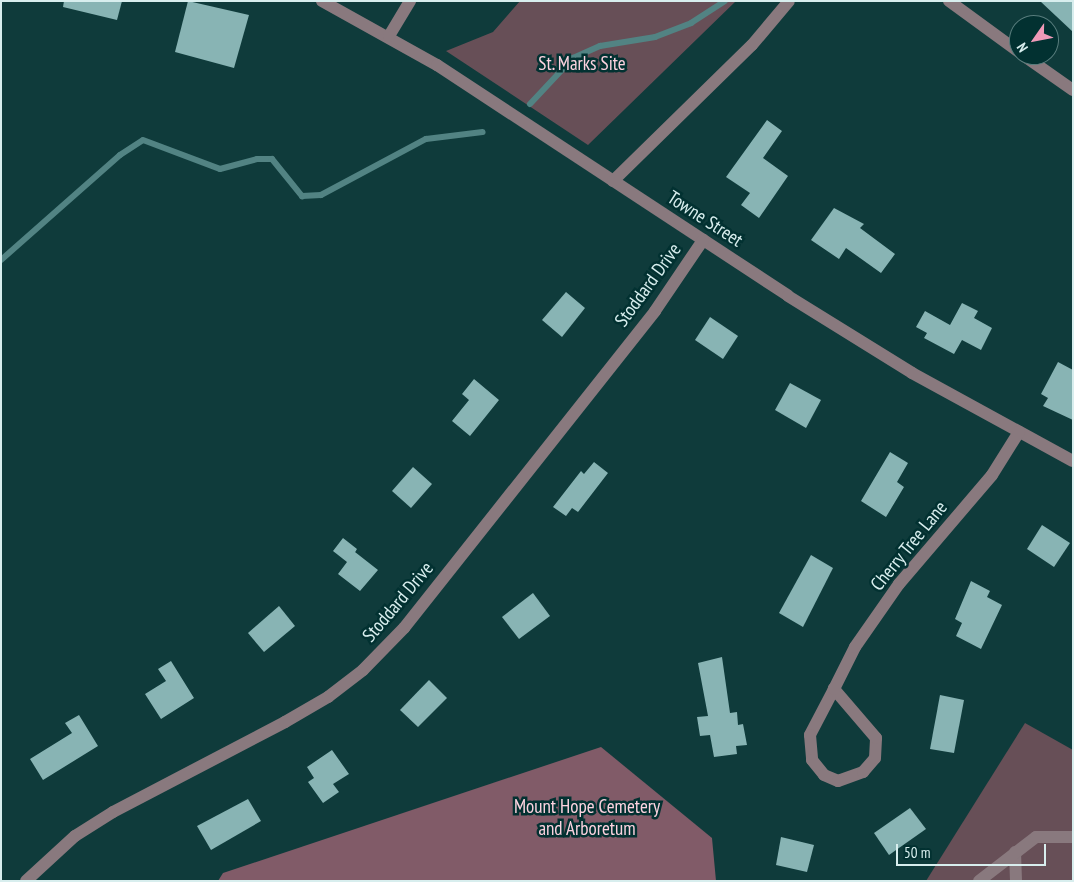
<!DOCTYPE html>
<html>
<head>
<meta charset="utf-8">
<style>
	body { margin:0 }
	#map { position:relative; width:1074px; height:882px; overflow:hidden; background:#0f3b3b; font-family:"PT Sans Narrow",sans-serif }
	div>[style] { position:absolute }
	.green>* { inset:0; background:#674f57 }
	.forest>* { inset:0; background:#815b68 }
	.stream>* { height:6px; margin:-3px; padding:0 3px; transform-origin:3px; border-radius:3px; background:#528383 }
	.building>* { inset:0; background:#88b4b4 }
	.minor>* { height:12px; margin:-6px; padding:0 6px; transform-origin:6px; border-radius:6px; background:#89797e }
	span { translate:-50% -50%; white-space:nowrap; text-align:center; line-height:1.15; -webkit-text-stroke:5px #023131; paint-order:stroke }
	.park-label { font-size:19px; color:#fdd3e0 }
	.street-label { font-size:19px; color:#d8eeee }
	.frame { position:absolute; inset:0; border:2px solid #d8eeee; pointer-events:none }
	.north { position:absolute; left:1009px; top:15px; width:50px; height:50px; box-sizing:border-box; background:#023131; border:1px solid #587d7d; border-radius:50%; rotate:237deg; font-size:14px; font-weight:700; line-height:20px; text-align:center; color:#d8eeee }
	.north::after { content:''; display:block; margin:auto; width:18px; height:22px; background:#ef9ab8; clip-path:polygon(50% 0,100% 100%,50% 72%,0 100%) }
	.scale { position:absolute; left:896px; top:844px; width:150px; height:22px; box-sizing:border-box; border:2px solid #d8eeee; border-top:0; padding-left:6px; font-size:15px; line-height:18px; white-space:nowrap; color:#d8eeee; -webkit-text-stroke:4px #023131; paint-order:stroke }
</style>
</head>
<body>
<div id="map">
	<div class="green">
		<i style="clip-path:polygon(520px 1px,736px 1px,588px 145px,446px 51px,493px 32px)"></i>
		<i style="clip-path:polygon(1025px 723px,1073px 750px,1073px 881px,926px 881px)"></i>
	</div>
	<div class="forest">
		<i style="clip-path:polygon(601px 747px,712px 838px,716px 881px,218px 881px,223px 873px)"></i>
	</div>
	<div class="stream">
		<i style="left:530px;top:104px;width:63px;rotate:-46.9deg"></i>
		<i style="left:573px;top:58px;width:30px;rotate:-24deg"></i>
		<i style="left:600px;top:46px;width:56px;rotate:-9.3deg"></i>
		<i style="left:655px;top:37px;width:39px;rotate:-21deg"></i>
		<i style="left:691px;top:23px;width:40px;rotate:-32.9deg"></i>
		<i style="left:1px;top:260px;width:159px;rotate:-41.4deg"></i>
		<i style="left:120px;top:155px;width:27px;rotate:-33deg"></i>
		<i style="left:143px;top:140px;width:82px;rotate:20.6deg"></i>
		<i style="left:220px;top:169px;width:38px;rotate:-15deg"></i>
		<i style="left:257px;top:159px;width:15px"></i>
		<i style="left:272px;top:159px;width:48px;rotate:51deg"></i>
		<i style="left:302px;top:196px;width:19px;rotate:-3deg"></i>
		<i style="left:321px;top:195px;width:119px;rotate:-28.1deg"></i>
		<i style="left:426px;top:139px;width:57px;rotate:-7deg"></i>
	</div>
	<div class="building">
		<i style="clip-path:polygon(64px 1px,122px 1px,117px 20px,63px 7px)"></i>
		<i style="clip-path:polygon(188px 1px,249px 15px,234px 68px,175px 52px)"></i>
		<i style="clip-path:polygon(1040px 1px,1073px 1px,1073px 32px)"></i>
		<i style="clip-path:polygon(767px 120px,782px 131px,763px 158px,788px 176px,759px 218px,741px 205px,750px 193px,726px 177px)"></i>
		<i style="clip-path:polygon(834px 208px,864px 224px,860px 228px,895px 254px,881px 273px,846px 248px,839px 259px,811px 240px)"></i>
		<i style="clip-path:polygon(566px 292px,585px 308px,562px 337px,542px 320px)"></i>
		<i style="clip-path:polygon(962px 303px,978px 311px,974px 318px,992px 328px,981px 350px,962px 340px,954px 354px,924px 338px,927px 333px,916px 327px,925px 311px,950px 325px)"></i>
		<i style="clip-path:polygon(710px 317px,738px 336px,723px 359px,695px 340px)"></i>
		<i style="clip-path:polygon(1058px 362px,1073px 370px,1073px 420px,1043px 406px,1048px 398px,1041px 394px)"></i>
		<i style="clip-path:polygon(474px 379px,499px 400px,470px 436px,452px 421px,469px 400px,462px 394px)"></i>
		<i style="clip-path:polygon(790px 383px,821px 400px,806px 428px,775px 410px)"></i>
		<i style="clip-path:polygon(890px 452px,908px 463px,897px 482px,904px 487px,886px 517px,861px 501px)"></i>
		<i style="clip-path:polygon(594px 462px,608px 473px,578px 512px,572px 508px,566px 516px,553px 507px,581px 471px,584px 474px)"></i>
		<i style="clip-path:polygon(413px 467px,432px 484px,411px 508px,392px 491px)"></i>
		<i style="clip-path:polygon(1042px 525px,1070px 543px,1054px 567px,1027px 549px)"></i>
		<i style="clip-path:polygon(343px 538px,357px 549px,354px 554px,355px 552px,378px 570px,360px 591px,338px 574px,347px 562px,333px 551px)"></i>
		<i style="clip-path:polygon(811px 555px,833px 568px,803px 627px,779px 613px)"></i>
		<i style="clip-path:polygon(971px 581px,990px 591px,987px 597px,1002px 605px,981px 649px,956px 636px,962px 623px,955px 619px)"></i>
		<i style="clip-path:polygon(533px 593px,550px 616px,519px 639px,502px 617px)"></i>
		<i style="clip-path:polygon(279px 606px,295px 626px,264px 652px,248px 633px)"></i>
		<i style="clip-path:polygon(722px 657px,730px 713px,737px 712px,738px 725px,743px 724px,747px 745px,736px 746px,737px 754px,714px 757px,710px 735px,700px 736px,697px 717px,708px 716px,698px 663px)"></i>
		<i style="clip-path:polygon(171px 661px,194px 698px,161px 719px,145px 694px,166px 681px,158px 669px)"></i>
		<i style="clip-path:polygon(429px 680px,447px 698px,418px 727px,400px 710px)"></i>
		<i style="clip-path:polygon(940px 695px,964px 700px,954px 753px,930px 749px)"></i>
		<i style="clip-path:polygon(79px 715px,98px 746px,43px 780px,30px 759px,72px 733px,65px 723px)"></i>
		<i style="clip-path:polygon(332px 750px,349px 774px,333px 784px,339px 792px,323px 803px,308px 782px,314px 778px,307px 767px)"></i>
		<i style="clip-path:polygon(248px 799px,261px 821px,211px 850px,197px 826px)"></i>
		<i style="clip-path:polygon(910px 808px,926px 829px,889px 855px,874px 833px)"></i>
		<i style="clip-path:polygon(781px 837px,814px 845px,807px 872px,776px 865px)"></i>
	</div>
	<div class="minor">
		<i style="left:322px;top:1px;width:132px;rotate:29.1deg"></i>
		<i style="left:437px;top:65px;width:420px;rotate:33.3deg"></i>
		<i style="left:788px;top:296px;width:146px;rotate:31.8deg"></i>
		<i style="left:912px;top:373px;width:183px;rotate:28.7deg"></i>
		<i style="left:949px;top:1px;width:87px;rotate:36.1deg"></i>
		<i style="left:389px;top:36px;width:41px;rotate:-59deg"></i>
		<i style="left:1023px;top:55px;width:61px;rotate:35deg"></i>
		<i style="left:613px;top:181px;width:194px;rotate:-44.4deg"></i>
		<i style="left:752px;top:45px;width:57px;rotate:-49.9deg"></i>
		<i style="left:834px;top:689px;width:52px;rotate:117.6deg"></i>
		<i style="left:810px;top:735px;width:25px;rotate:85deg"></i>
		<i style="left:812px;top:760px;width:19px;rotate:51deg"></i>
		<i style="left:824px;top:775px;width:15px;rotate:23deg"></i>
		<i style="left:838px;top:781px;width:27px;rotate:-20deg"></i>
		<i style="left:863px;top:772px;width:18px;rotate:-49deg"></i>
		<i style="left:875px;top:758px;width:20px;rotate:-87deg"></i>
		<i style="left:876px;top:738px;width:65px;rotate:-130.6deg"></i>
		<i style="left:834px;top:689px;width:47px;rotate:-63.4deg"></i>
		<i style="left:855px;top:647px;width:77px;rotate:-55.1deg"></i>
		<i style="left:899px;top:584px;width:143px;rotate:-49.5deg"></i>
		<i style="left:992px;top:475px;width:51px;rotate:-57.9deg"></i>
		<i style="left:1015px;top:852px;width:29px;rotate:88deg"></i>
		<i style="left:26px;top:881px;width:67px;rotate:-42.6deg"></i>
		<i style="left:75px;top:836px;width:45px;rotate:-32.3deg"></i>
		<i style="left:113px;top:812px;width:194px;rotate:-27.6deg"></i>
		<i style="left:285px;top:722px;width:50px;rotate:-30.2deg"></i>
		<i style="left:328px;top:697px;width:44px;rotate:-37.6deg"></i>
		<i style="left:363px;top:670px;width:59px;rotate:-45.7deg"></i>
		<i style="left:404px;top:628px;width:404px;rotate:-51.6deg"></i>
		<i style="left:655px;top:311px;width:86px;rotate:-55.9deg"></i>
		<i style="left:979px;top:881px;width:72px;rotate:-37.7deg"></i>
		<i style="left:1036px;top:837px;width:37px"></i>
	</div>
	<div class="park-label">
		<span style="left:582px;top:64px">St. Marks Site</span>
		<span style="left:587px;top:818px">Mount Hope Cemetery<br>and Arboretum</span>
	</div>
	<div class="street-label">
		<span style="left:705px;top:219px;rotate:33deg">Towne Street</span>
		<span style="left:648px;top:285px;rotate:-54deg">Stoddard Drive</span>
		<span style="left:909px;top:546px;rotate:-51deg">Cherry Tree Lane</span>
		<span style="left:398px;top:602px;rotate:-50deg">Stoddard Drive</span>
	</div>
	<div class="frame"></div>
	<div class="north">N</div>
	<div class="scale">50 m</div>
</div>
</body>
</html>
